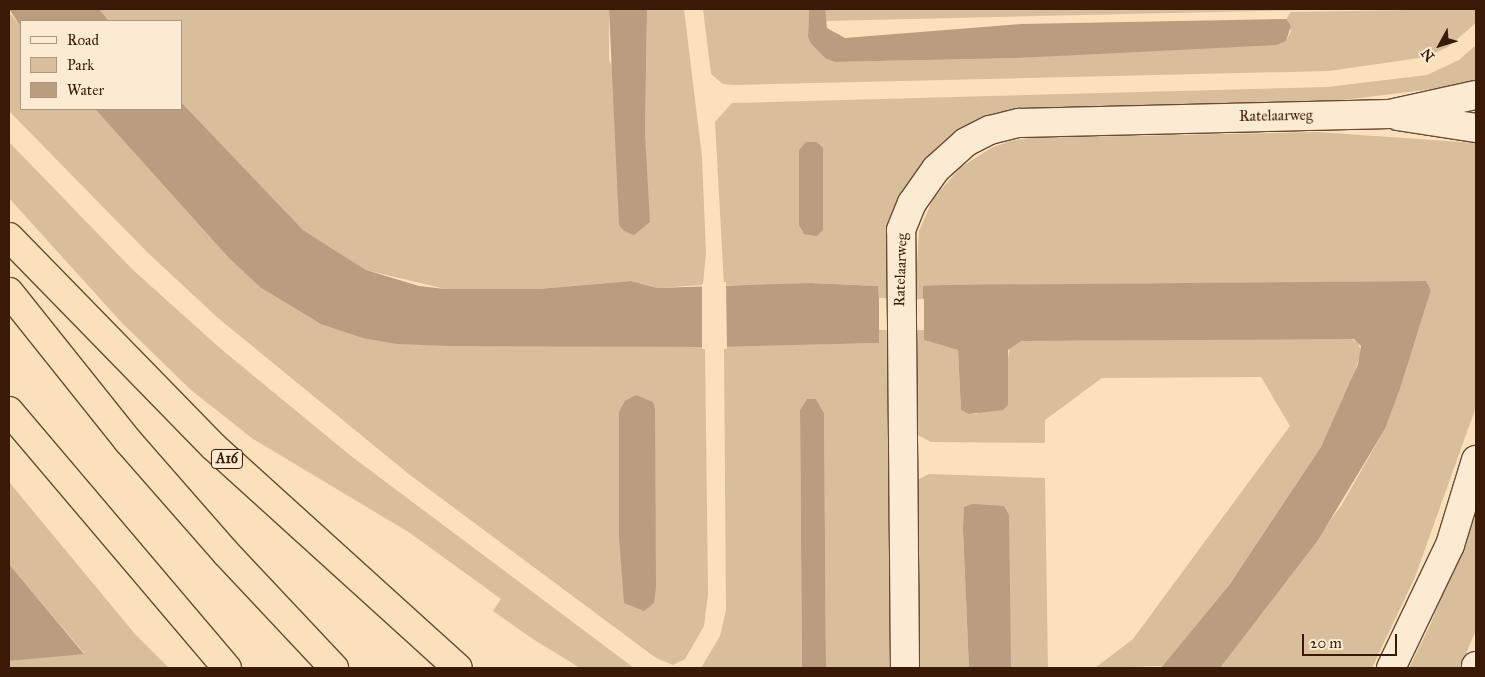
<!DOCTYPE html>
<html>
<head>
<meta charset="utf-8">
<style>
	body { margin:0 }
	#map { position:relative; width:1485px; height:677px; overflow:hidden; background:#fae0bb; font-family:"IM FELL Great Primer",serif }
	div>[style] { position:absolute }
	.green>* { inset:0; background:#d9be9c }
	.water>* { inset:0; background:#b99d7e }
	.pier>* { inset:0; background:#fae0bb }
	.roads { filter:drop-shadow(1px 0 #6a4c34) drop-shadow(-1px 0 #6a4c34) drop-shadow(0 1px #6a4c34) drop-shadow(0 -1px #6a4c34) }
	.tertiary>* { height:28px; margin:-14px; padding:0 14px; transform-origin:14px; border-radius:14px; background:#fcebd3 }
	.secondary>* { height:28px; margin:-14px; padding:0 14px; transform-origin:14px; border-radius:14px; background:#fcebd3 }
	.motorway>* { height:28px; margin:-14px; padding:0 14px; transform-origin:14px; border-radius:14px; background:#fae0bb }
	span { translate:-50% -50%; white-space:nowrap; text-align:center; line-height:1.15; -webkit-text-stroke:4px #fcebd3; paint-order:stroke }
	.shield-label span { padding:1px 4px; background:#fcebd3; border:1px solid; border-radius:4px; -webkit-text-stroke-width:0 }
	.shield-label { font-size:14px; color:#3a1a07; font-weight:700 }
	.street-label { font-size:15px; color:#3a1a07 }
	.frame { position:absolute; inset:0; border:10px solid #3a1a07; pointer-events:none }
	.legend { position:absolute; left:20px; top:20px; width:162px; height:90px; box-sizing:border-box; background:#fcebd3; border:1px solid #ae9781; margin:0; padding:6px 9px; list-style:none; font-size:15px; color:#3a1a07 }
	.legend li { display:flex; align-items:center; gap:10px; height:25px }
	.legend b { width:25px; border:1px solid #ae9781 }
	.north { position:absolute; left:1415px; top:20px; width:50px; height:50px; -webkit-text-stroke:4px #fcebd3; paint-order:stroke; rotate:231deg; font-size:14px; font-weight:700; line-height:20px; text-align:center; color:#3a1a07 }
	.north::after { content:''; display:block; margin:auto; width:18px; height:22px; background:#3a1a07; clip-path:polygon(50% 0,100% 100%,50% 72%,0 100%) }
	.scale { position:absolute; left:1302px; top:634px; width:95px; height:22px; box-sizing:border-box; border:2px solid #3a1a07; border-top:0; padding-left:6px; font-size:15px; line-height:18px; white-space:nowrap; color:#3a1a07; -webkit-text-stroke:4px #fcebd3; paint-order:stroke }
</style>
</head>
<body>
<div id="map">
	<div class="green">
		<i style="clip-path:polygon(99px 9px,609px 9px,609px 60px,645px 135px,647px 9px,684px 9px,702px 157px,706px 253px,703px 285px,657px 288px,631px 281px,539px 289px,445px 289px,366px 270px,303px 230px,181px 102px,181px 21px,109px 21px)"></i>
		<i style="clip-path:polygon(703px 9px,809px 9px,808px 37px,811px 44px,826px 59px,835px 62px,1018px 58px,1286px 41px,1291px 31px,1286px 19px,1291px 12px,1476px 9px,1476px 23px,1448px 47px,1426px 57px,1329px 71px,733px 85px,723px 84px,711px 74px)"></i>
		<i style="clip-path:polygon(825px 9px,1348px 9px,825px 21px)"></i>
		<i style="clip-path:polygon(9px 12px,21px 27px,21px 109px,95px 109px,227px 256px,397px 344px,705px 347px,708px 594px,704px 626px,685px 659px,673px 665px,656px 658px,410px 475px,218px 318px,147px 252px,9px 111px)"></i>
		<i style="clip-path:polygon(1476px 45px,1476px 83px,1466px 85px,1326px 102px,1009px 113px,890px 235px,887px 299px,879px 300px,878px 286px,811px 283px,763px 286px,724px 285px,715px 122px,732px 103px,1327px 87px,1427px 75px,1459px 60px)"></i>
		<i style="clip-path:polygon(1318px 132px,1476px 143px,1476px 407px,1415px 577px,1372px 668px,1220px 668px,1341px 506px,1385px 429px,1400px 389px,1431px 290px,1426px 281px,924px 286px,924px 299px,915px 299px,919px 231px,933px 199px,960px 168px,991px 148px,1010px 141px,1029px 138px)"></i>
		<i style="clip-path:polygon(9px 142px,133px 270px,221px 349px,351px 456px,634px 668px,580px 668px,533px 639px,493px 611px,501px 599px,410px 533px,253px 439px,191px 390px,122px 323px,9px 198px)"></i>
		<i style="clip-path:polygon(879px 329px,887px 329px,890px 668px,826px 668px,824px 413px,816px 399px,807px 399px,800px 410px,802px 668px,701px 668px,720px 636px,726px 610px,724px 346px,879px 343px)"></i>
		<i style="clip-path:polygon(915px 329px,924px 329px,924px 340px,958px 350px,961px 410px,969px 414px,977px 414px,1008px 359px,1010px 346px,1021px 341px,1347px 337px,1358px 342px,1361px 352px,1349px 388px,1321px 447px,1299px 484px,1230px 584px,1163px 666px,1095px 668px,1133px 639px,1290px 426px,1261px 377px,1102px 378px,1045px 420px,1045px 443px,931px 442px,916px 434px)"></i>
		<i style="clip-path:polygon(929px 474px,1045px 478px,1048px 668px,1011px 668px,1010px 648px,963px 530px,969px 668px,919px 668px,917px 480px)"></i>
		<i style="clip-path:polygon(9px 482px,135px 634px,169px 668px,9px 668px,9px 661px,84px 653px,9px 564px)"></i>
		<i style="clip-path:polygon(1476px 510px,1476px 630px,1460px 668px,1409px 668px,1431px 623px)"></i>
	</div>
	<div class="water">
		<i style="clip-path:polygon(9px 9px,99px 9px,109px 21px,21px 21px,21px 27px)"></i>
		<i style="clip-path:polygon(609px 9px,647px 9px,645px 135px,650px 222px,634px 235px,624px 231px,619px 225px)"></i>
		<i style="clip-path:polygon(809px 9px,825px 9px,827px 28px,845px 38px,1021px 24px,1286px 19px,1291px 26px,1286px 41px,1277px 45px,1018px 58px,835px 62px,826px 59px,811px 44px,808px 37px)"></i>
		<i style="clip-path:polygon(181px 102px,303px 230px,366px 270px,419px 286px,445px 289px,539px 289px,631px 281px,657px 288px,811px 283px,878px 286px,879px 299px,923px 299px,923px 286px,942px 285px,1426px 281px,1431px 290px,1400px 389px,1385px 429px,1318px 540px,1220px 668px,1161px 668px,1230px 584px,1321px 447px,1358px 364px,1361px 346px,1354px 339px,1021px 341px,1008px 350px,1008px 405px,1003px 410px,969px 414px,961px 410px,958px 350px,924px 340px,924px 329px,879px 329px,879px 343px,705px 347px,450px 346px,397px 344px,363px 338px,321px 324px,260px 287px,227px 256px,95px 109px,181px 109px)"></i>
		<i style="clip-path:polygon(806px 142px,817px 142px,823px 148px,823px 230px,817px 236px,804px 234px,799px 225px,799px 150px)"></i>
		<i style="clip-path:polygon(636px 395px,653px 402px,655px 409px,656px 587px,654px 603px,644px 611px,624px 603px,619px 537px,619px 412px,625px 401px)"></i>
		<i style="clip-path:polygon(807px 399px,816px 399px,824px 413px,826px 668px,802px 668px,800px 410px)"></i>
		<i style="clip-path:polygon(973px 504px,1004px 506px,1009px 515px,1011px 668px,969px 668px,963px 530px,964px 507px)"></i>
		<i style="clip-path:polygon(9px 564px,84px 654px,9px 661px)"></i>
	</div>
	<div class="pier">
		<i style="clip-path:polygon(726px 282px,727px 349px,702px 349px,702px 283px)"></i>
		<i style="clip-path:polygon(879px 298px,924px 299px,924px 330px,879px 330px)"></i>
	</div>
	<div class="roads">
		<div class="tertiary">
			<i style="left:1398px;top:116px;width:79px;rotate:8.7deg"></i>
			<i style="left:905px;top:668px;width:438px;rotate:-90.5deg"></i>
			<i style="left:901px;top:230px;width:29px;rotate:-68deg"></i>
			<i style="left:912px;top:203px;width:42px;rotate:-54.8deg"></i>
			<i style="left:936px;top:169px;width:40px;rotate:-42deg"></i>
			<i style="left:966px;top:142px;width:27px;rotate:-27deg"></i>
			<i style="left:990px;top:130px;width:30px;rotate:-14deg"></i>
			<i style="left:1019px;top:123px;width:371px;rotate:-1.4deg"></i>
			<i style="left:1390px;top:114px;width:88px;rotate:-12.5deg"></i>
		</div>
		<div class="secondary">
			<i style="left:1391px;top:668px;width:136px;rotate:-64.4deg"></i>
			<i style="left:1450px;top:545px;width:89px;rotate:-73deg"></i>
			<i style="left:1476px;top:668px;width:2px;rotate:-90deg"></i>
		</div>
		<div class="motorway">
			<i style="left:9px;top:237px;width:293px;rotate:45.7deg"></i>
			<i style="left:214px;top:447px;width:329px;rotate:42.2deg"></i>
			<i style="left:9px;top:292px;width:191px;rotate:51.4deg"></i>
			<i style="left:128px;top:441px;width:149px;rotate:48.8deg"></i>
			<i style="left:226px;top:553px;width:158px;rotate:46.8deg"></i>
			<i style="left:9px;top:411px;width:337px;rotate:49.7deg"></i>
		</div>
	</div>
	<div class="shield-label">
		<span style="left:227px;top:459px">A16</span>
	</div>
	<div class="street-label">
		<span style="left:1276px;top:116px;rotate:-1deg">Ratelaarweg</span>
		<span style="left:901px;top:270px;rotate:-88deg">Ratelaarweg</span>
	</div>
	<div class="frame"></div>
	<ul class="legend">
	<li><b style="height:6px;background:#fcebd3"></b>Road</li>
	<li><b style="height:14px;background:#d9be9c"></b>Park</li>
	<li><b style="height:14px;background:#b99d7e"></b>Water</li>
	</ul>
	<div class="north">N</div>
	<div class="scale">20 m</div>
</div>
</body>
</html>
